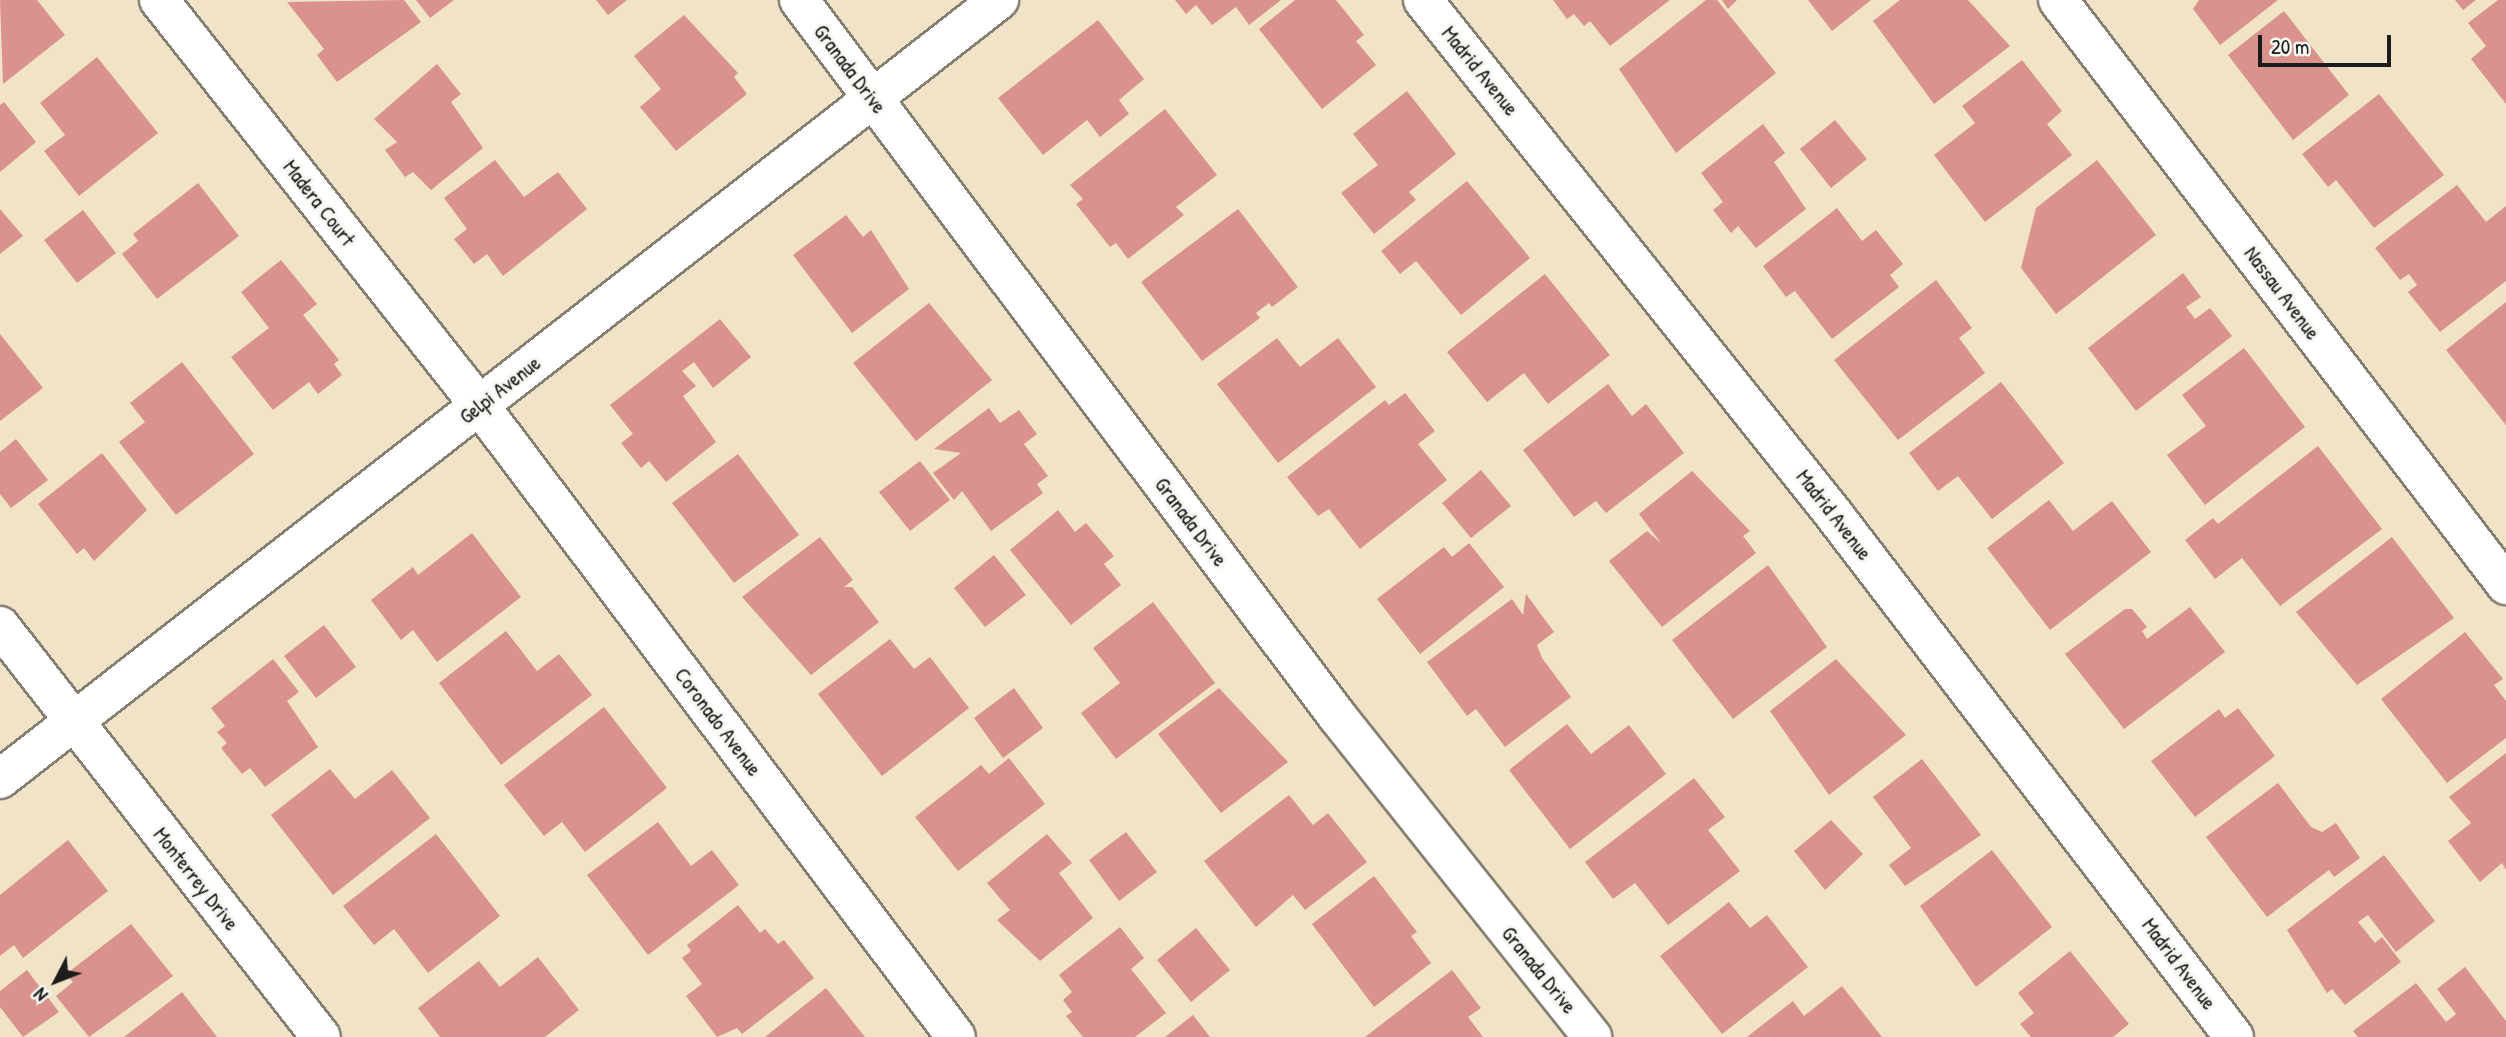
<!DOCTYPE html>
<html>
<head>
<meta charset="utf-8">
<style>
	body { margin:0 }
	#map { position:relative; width:2506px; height:1037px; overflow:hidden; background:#f0e3c8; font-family:"Patrick Hand",sans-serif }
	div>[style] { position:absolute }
	.building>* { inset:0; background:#d9928c }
	.roads { filter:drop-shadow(2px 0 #868072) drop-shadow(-2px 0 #868072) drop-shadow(0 2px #868072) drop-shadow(0 -2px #868072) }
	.minor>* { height:38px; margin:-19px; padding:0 19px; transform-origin:19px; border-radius:19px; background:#fff }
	span { translate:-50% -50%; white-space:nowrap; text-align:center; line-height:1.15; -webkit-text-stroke:6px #f6f6f2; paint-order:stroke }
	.street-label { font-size:21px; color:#1c1c1c }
	.north { position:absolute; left:21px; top:946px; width:70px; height:70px; -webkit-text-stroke:5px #f6f6f2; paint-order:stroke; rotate:228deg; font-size:19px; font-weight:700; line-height:28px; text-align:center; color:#1c1c1c }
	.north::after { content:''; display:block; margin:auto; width:24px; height:32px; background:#1c1c1c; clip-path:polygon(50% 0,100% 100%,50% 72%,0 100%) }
	.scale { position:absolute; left:2258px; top:35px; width:133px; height:32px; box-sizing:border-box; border:4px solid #1c1c1c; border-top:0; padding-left:9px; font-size:21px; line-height:24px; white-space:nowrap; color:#1c1c1c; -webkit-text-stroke:5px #f6f6f2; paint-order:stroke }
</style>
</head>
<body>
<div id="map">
	<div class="building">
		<i style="clip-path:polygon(0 0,37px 0,65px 35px,3px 84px)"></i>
		<i style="clip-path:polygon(404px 0,421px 22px,337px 82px,317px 55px,324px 49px,287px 2px)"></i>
		<i style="clip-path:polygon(416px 0,454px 0,430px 18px)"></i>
		<i style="clip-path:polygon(596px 0,627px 0,608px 15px)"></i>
		<i style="clip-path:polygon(1175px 0,1281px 0,1249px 25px,1236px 7px,1212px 25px,1196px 5px,1186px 14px)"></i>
		<i style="clip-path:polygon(1295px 0,1336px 0,1364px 35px,1356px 41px,1376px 65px,1322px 109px,1259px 29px)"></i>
		<i style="clip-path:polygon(1553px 0,1670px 0,1610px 46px,1590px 21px,1584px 26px,1574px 14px,1567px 19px)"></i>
		<i style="clip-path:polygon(1706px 0,1717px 0,1776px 73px,1676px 153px,1619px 69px)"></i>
		<i style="clip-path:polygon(1722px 0,1737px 0,1728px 9px)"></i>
		<i style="clip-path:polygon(1808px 0,1871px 0,1832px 31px)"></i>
		<i style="clip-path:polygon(1900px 0,1968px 0,2010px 46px,1934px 104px,1873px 21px)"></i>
		<i style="clip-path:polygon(2199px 0,2278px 0,2220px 45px,2193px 9px)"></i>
		<i style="clip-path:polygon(2455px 0,2476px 0,2463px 10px)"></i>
		<i style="clip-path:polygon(2498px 0,2506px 0,2506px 104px,2471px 59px,2486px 46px,2468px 23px)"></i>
		<i style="clip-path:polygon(2284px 11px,2349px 95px,2293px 140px,2228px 55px)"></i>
		<i style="clip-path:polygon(684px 15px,738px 73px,734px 77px,747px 94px,676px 151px,640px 107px,661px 89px,634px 56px)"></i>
		<i style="clip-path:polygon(1098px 20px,1144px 79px,1119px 100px,1129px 114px,1100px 137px,1087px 120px,1043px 155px,998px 98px)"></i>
		<i style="clip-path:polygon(97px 57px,158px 133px,79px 196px,44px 151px,65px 135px,40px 103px)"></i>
		<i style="clip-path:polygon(2022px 60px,2062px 111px,2047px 124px,2072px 155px,1985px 222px,1934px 155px,1975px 123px,1962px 106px)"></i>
		<i style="clip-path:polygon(437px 64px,461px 94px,451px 102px,483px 148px,431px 190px,413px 172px,405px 177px,385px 150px,397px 142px,374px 119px)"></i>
		<i style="clip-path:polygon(1407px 91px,1456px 154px,1409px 192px,1416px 200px,1374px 234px,1341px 193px,1378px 165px,1353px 134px)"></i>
		<i style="clip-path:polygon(2379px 94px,2444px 175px,2374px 228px,2336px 180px,2328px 187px,2302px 154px)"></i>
		<i style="clip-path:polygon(4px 102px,36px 142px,0 172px,0 105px)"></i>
		<i style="clip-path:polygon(1165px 109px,1217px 175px,1176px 207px,1184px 215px,1128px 259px,1116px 243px,1110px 247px,1076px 204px,1083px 199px,1070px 185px)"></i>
		<i style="clip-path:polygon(1835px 120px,1867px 159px,1831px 188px,1800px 149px)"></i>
		<i style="clip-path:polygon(1763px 124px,1785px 153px,1774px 162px,1806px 209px,1756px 248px,1738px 226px,1731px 233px,1713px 210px,1723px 202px,1701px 173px)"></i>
		<i style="clip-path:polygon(495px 160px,524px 197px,558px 172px,587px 209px,503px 276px,487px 254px,474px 264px,454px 239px,467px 229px,444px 198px)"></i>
		<i style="clip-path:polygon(2097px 160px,2156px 235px,2056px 314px,2021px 268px,2036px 208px)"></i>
		<i style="clip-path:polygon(1467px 181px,1530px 258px,1461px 315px,1416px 261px,1400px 274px,1381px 251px)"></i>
		<i style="clip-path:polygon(198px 183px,239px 236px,157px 299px,122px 254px,138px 241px,133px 234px)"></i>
		<i style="clip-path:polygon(2457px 185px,2486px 222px,2506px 206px,2506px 281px,2440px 332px,2408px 292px,2417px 285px,2409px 274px,2400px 280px,2375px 248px)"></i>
		<i style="clip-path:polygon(1837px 208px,1862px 241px,1876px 230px,1903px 264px,1890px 275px,1899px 287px,1832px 339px,1795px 291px,1786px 297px,1763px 266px)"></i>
		<i style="clip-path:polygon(0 209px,23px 236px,0 254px)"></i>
		<i style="clip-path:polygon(1238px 209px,1298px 287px,1272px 307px,1269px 303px,1256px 313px,1260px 318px,1202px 361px,1141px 282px)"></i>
		<i style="clip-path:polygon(83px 210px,116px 253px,77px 283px,44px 240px)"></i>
		<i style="clip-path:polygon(846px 215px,863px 237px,871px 230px,909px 289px,852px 333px,793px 255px)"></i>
		<i style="clip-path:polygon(281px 260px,317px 304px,303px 315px,339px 360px,334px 364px,342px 375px,318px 394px,309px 382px,273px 410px,231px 357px,269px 328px,241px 292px)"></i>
		<i style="clip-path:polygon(2183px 273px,2201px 297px,2186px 307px,2195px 319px,2210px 308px,2232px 336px,2136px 411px,2088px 348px)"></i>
		<i style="clip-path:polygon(1545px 274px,1610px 355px,1548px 404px,1524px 373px,1487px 402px,1447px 352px)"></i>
		<i style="clip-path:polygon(1936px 280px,1972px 328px,1959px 338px,1985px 373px,1898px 440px,1834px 360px)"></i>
		<i style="clip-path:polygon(2506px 302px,2506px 425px,2446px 350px)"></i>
		<i style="clip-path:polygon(929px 303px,992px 380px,916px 441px,853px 363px)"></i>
		<i style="clip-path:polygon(720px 319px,751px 357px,713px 388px,694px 362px,682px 371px,696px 386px,683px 396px,716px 442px,666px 482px,649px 461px,641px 468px,621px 443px,633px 434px,610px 405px)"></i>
		<i style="clip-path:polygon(0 334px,43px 388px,0 421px)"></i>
		<i style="clip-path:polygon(1277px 338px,1300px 367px,1338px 338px,1376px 387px,1278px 463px,1217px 384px)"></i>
		<i style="clip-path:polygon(2244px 348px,2305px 427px,2205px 505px,2167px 455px,2206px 426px,2182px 395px)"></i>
		<i style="clip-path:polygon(182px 362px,254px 454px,176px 515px,119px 442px,145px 422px,130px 403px)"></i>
		<i style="clip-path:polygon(2001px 382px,2064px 463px,1992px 519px,1958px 476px,1938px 491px,1909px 453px)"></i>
		<i style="clip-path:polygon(1608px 384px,1632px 416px,1646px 404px,1684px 453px,1606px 513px,1596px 501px,1574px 517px,1523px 450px)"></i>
		<i style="clip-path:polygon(1405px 393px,1435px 431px,1418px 444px,1447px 480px,1360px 549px,1329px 509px,1318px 516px,1287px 477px,1385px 400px,1389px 405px)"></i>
		<i style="clip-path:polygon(989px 408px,1000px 423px,1019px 410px,1037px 434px,1024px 444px,1048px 476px,1037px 484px,1043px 493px,991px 531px,962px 491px,954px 500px,933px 473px,961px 453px,934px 449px)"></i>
		<i style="clip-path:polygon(16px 439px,48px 480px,11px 508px,0 494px,0 452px)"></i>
		<i style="clip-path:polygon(2318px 446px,2382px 529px,2280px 606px,2242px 558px,2215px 579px,2185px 540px,2213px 518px,2218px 524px)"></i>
		<i style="clip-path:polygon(102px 453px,147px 510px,94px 561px,84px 548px,77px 554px,38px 504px)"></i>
		<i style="clip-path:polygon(738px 454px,799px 535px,734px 583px,672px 503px)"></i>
		<i style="clip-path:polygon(920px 461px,950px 500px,910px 531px,879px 492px)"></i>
		<i style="clip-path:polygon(1481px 470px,1511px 506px,1471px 538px,1442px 503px)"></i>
		<i style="clip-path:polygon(1692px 471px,1750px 531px,1743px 536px,1756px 553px,1662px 627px,1609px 561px,1647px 531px,1661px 543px,1639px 514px)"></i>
		<i style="clip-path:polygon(2049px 500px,2073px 531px,2112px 501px,2151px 552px,2050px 630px,1987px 548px)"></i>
		<i style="clip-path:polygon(1058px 510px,1075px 532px,1086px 523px,1114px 556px,1104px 564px,1121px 585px,1071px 625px,1010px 550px)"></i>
		<i style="clip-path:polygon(472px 533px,521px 597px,437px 662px,413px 630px,401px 640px,371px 600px,413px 567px,418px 575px)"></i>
		<i style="clip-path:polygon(820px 537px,853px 580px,844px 587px,852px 587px,879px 622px,811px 675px,742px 597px)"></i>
		<i style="clip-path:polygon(2392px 537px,2454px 618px,2357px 685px,2296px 612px)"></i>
		<i style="clip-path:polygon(1469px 543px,1504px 587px,1420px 654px,1377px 599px,1444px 547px,1452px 557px)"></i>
		<i style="clip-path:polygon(994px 555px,1026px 595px,985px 627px,954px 588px)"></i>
		<i style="clip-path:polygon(1768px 565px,1827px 647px,1733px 719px,1672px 640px)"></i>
		<i style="clip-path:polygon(1526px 594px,1554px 632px,1537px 645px,1542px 658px,1571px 697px,1505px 747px,1476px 709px,1467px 716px,1427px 662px,1512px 599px,1523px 615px)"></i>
		<i style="clip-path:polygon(1153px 602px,1215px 683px,1116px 759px,1081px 713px,1120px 683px,1093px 648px)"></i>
		<i style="clip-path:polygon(2190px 607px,2225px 652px,2124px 729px,2065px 654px,2125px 609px,2132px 609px,2147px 627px,2142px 631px,2147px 639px)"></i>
		<i style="clip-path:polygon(324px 625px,356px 667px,316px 698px,284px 656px)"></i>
		<i style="clip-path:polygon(506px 631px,537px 671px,559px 654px,592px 695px,501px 765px,439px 683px)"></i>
		<i style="clip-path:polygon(2465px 632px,2503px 679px,2494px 685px,2506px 701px,2506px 738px,2447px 783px,2381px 699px)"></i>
		<i style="clip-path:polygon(890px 639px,914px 669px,930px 657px,969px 708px,882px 776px,818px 694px)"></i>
		<i style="clip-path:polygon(273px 659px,299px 692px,287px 701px,318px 747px,265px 787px,250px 768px,242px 774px,221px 748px,227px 743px,217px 732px,225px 726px,211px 708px)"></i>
		<i style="clip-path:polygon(1836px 659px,1906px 735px,1829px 795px,1770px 711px)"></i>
		<i style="clip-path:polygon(1014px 688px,1043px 728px,1003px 758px,974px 718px)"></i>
		<i style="clip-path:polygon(1219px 688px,1288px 762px,1221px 813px,1158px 734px)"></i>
		<i style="clip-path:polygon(604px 707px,667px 788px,585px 852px,562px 822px,544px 836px,504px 785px)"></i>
		<i style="clip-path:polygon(2238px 708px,2275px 756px,2195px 817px,2151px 761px,2219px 709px,2225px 718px)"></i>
		<i style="clip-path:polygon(1567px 724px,1591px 754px,1629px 725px,1666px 774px,1570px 849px,1509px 770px)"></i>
		<i style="clip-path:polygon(2506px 753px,2506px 870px,2502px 863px,2480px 882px,2448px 841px,2471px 823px,2449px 797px)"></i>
		<i style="clip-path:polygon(1009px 758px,1045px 804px,958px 871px,915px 817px,981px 765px,989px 774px)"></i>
		<i style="clip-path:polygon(1922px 759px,1981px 835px,1905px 886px,1889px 865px,1911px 848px,1873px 797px)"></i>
		<i style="clip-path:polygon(330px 769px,355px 799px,392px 770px,430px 818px,333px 895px,271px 815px)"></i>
		<i style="clip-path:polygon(1694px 778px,1725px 817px,1708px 830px,1740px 871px,1668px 925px,1635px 883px,1613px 899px,1585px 862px)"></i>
		<i style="clip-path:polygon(2278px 783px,2311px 827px,2322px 832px,2336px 823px,2360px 858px,2334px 877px,2329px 870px,2267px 917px,2206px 837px)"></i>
		<i style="clip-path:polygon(1289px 795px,1313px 825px,1328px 813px,1367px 862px,1305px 910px,1293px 895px,1256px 927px,1204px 861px)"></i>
		<i style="clip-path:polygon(1831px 820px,1863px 854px,1825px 890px,1794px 851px)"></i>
		<i style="clip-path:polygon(658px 822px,691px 866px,712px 850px,739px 885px,648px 955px,587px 875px)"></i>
		<i style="clip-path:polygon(1126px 832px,1157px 872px,1119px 901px,1089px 860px)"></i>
		<i style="clip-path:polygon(436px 834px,500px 916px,428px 973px,394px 929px,374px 945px,343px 906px)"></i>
		<i style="clip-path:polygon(1047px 834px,1072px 863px,1059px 873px,1093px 918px,1040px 961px,997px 920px,1010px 910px,987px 883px)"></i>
		<i style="clip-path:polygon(68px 840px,108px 891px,23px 958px,14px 945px,0 956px,0 895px)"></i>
		<i style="clip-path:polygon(1992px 850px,2052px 927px,1976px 987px,1920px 906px)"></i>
		<i style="clip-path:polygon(2384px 855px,2435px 921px,2396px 952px,2368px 915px,2358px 922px,2375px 943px,2382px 937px,2401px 962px,2345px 1005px,2332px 989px,2327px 993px,2287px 930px)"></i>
		<i style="clip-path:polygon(1374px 876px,1417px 932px,1411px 936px,1431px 963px,1374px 1007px,1312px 924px)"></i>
		<i style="clip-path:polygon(1729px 902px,1750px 928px,1767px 915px,1808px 967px,1722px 1034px,1660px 956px)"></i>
		<i style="clip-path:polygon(738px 905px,760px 933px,765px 929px,778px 944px,784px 940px,814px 978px,742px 1034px,737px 1028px,717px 1037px,686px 996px,702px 984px,682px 958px,691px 951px,687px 945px)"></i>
		<i style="clip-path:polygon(131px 924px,173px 976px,89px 1037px,56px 996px,73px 982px,66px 974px)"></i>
		<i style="clip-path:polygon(1120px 927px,1144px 958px,1131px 969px,1166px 1013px,1135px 1037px,1083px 1037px,1066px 1016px,1072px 1012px,1063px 1000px,1072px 992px,1059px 975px)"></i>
		<i style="clip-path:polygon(1196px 928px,1230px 970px,1191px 1002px,1157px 960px)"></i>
		<i style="clip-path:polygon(2070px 951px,2129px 1024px,2113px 1037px,2031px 1037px,2020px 1024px,2034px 1013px,2018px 993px)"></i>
		<i style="clip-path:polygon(538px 957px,579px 1010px,545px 1037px,440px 1037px,418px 1008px,479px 961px,500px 987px)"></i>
		<i style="clip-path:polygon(2465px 967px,2506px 1021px,2506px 1037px,2358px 1037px,2353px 1031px,2416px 983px,2446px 1022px,2456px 1014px,2437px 989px)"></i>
		<i style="clip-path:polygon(27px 970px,59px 1012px,23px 1037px,0 1007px,0 991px)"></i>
		<i style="clip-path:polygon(1452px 970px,1481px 1008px,1468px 1017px,1483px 1037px,1365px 1037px)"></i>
		<i style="clip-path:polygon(1842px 986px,1882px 1037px,1747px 1037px,1793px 1001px,1804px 1016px)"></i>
		<i style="clip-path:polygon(826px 988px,865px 1037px,765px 1037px)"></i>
		<i style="clip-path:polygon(182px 992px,217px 1037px,124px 1037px)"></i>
		<i style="clip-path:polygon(1193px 1015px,1210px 1037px,1165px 1037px)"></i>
	</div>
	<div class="roads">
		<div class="minor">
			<i style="left:159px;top:0;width:518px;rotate:51.67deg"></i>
			<i style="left:480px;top:406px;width:790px;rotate:52.97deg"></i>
			<i style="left:799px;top:0;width:896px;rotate:53.08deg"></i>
			<i style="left:1337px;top:716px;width:410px;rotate:51.5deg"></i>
			<i style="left:1423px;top:0;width:660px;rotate:51.39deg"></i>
			<i style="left:1835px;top:516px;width:656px;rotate:52.55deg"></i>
			<i style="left:2058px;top:0;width:737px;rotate:52.55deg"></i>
			<i style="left:0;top:626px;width:521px;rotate:52.01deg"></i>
			<i style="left:0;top:779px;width:1267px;rotate:-37.95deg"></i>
		</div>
	</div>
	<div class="street-label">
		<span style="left:850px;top:69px;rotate:53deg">Granada Drive</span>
		<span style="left:1480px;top:71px;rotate:51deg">Madrid Avenue</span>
		<span style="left:319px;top:203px;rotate:52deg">Madera Court</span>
		<span style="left:2282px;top:293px;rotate:53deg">Nassau Avenue</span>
		<span style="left:500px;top:390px;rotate:-38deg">Gelpi Avenue</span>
		<span style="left:1834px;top:515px;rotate:52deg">Madrid Avenue</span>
		<span style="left:1191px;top:522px;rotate:53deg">Granada Drive</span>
		<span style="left:718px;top:722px;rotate:53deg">Coronado Avenue</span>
		<span style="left:196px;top:879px;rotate:52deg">Monterrey Drive</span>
		<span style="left:2179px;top:964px;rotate:53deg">Madrid Avenue</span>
		<span style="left:1539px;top:970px;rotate:51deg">Granada Drive</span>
	</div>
	<div class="north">N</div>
	<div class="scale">20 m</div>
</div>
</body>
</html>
